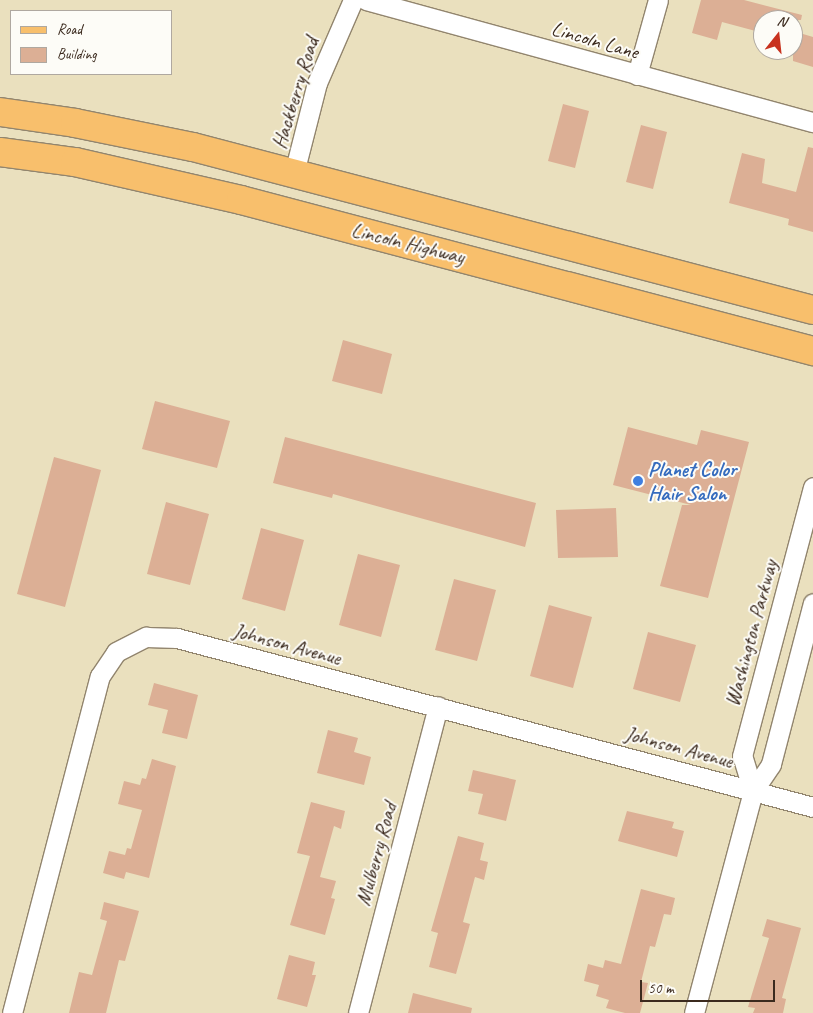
<!DOCTYPE html>
<html>
<head>
<meta charset="utf-8">
<style>
	body { margin:0 }
	#map { position:relative; width:813px; height:1013px; overflow:hidden; background:#eae0be; font-family:Caveat,sans-serif }
	div>[style] { position:absolute }
	.building>* { inset:0; background:#dcaf95 }
	.roads { filter:drop-shadow(1px 0 #92856e) drop-shadow(-1px 0 #92856e) drop-shadow(0 1px #92856e) drop-shadow(0 -1px #92856e) }
	.street>* { height:19px; margin:-9.5px; padding:0 9.5px; transform-origin:9.5px; border-radius:9.5px; background:#fff }
	.primary>* { height:28px; margin:-14px; padding:0 14px; transform-origin:14px; border-radius:14px; background:#f8bf6c }
	.dots>* { width:14px; height:14px; translate:-50% -50%; box-sizing:border-box; border:2px solid #fdfcf7; border-radius:50% }
	span { translate:-50% -50%; white-space:nowrap; text-align:center; line-height:1.15; -webkit-text-stroke:4px #fdfcf7; paint-order:stroke }
	.street-label { font-size:21px; color:#3b2a1e }
	.shop-label { font-size:21px; color:#366cbe; font-weight:700 }
	.left { translate:0 -50%; text-align:left }
	.legend { position:absolute; left:10px; top:10px; width:162px; height:65px; box-sizing:border-box; background:#fdfcf7; border:1px solid #afa8a0; margin:0; padding:6px 9px; list-style:none; font-size:15px; color:#3b2a1e }
	.legend li { display:flex; align-items:center; gap:10px; height:25px }
	.legend b { width:25px; border:1px solid #afa8a0 }
	.north { position:absolute; left:753px; top:10px; width:50px; height:50px; box-sizing:border-box; background:#fdfcf7; border:1px solid #afa8a0; border-radius:50%; rotate:16deg; font-size:14px; font-weight:700; line-height:20px; text-align:center; color:#3b2a1e }
	.north::after { content:''; display:block; margin:auto; width:18px; height:22px; background:#c8321e; clip-path:polygon(50% 0,100% 100%,50% 72%,0 100%) }
	.scale { position:absolute; left:640px; top:980px; width:135px; height:22px; box-sizing:border-box; border:2px solid #3b2a1e; border-top:0; padding-left:6px; font-size:15px; line-height:18px; white-space:nowrap; color:#3b2a1e; -webkit-text-stroke:4px #fdfcf7; paint-order:stroke }
</style>
</head>
<body>
<div id="map">
	<div class="building">
		<i style="clip-path:polygon(701px 0,744px 0,802px 15px,801px 20px,763px 20px,763px 33px,722px 22px,717px 40px,692px 33px)"></i>
		<i style="clip-path:polygon(793px 31px,813px 37px,813px 67px,793px 61px)"></i>
		<i style="clip-path:polygon(563px 104px,589px 111px,575px 168px,548px 161px)"></i>
		<i style="clip-path:polygon(641px 125px,667px 132px,653px 189px,626px 182px)"></i>
		<i style="clip-path:polygon(808px 147px,813px 148px,813px 232px,788px 225px,789px 219px,729px 203px,742px 153px,765px 159px,762px 183px,796px 192px)"></i>
		<i style="clip-path:polygon(343px 340px,392px 354px,382px 394px,332px 381px)"></i>
		<i style="clip-path:polygon(155px 401px,230px 421px,217px 468px,142px 449px)"></i>
		<i style="clip-path:polygon(628px 427px,697px 445px,701px 430px,749px 442px,708px 598px,660px 586px,682px 505px,691px 505px,613px 485px)"></i>
		<i style="clip-path:polygon(285px 437px,536px 503px,525px 547px,333px 494px,332px 498px,273px 483px)"></i>
		<i style="clip-path:polygon(54px 457px,101px 470px,65px 607px,17px 594px)"></i>
		<i style="clip-path:polygon(166px 502px,209px 514px,190px 585px,147px 574px)"></i>
		<i style="clip-path:polygon(616px 508px,618px 557px,558px 558px,556px 510px)"></i>
		<i style="clip-path:polygon(261px 528px,304px 540px,285px 611px,242px 599px)"></i>
		<i style="clip-path:polygon(358px 554px,400px 565px,381px 637px,339px 625px)"></i>
		<i style="clip-path:polygon(454px 579px,496px 590px,477px 661px,435px 650px)"></i>
		<i style="clip-path:polygon(549px 605px,592px 617px,573px 688px,530px 676px)"></i>
		<i style="clip-path:polygon(648px 632px,696px 645px,680px 702px,633px 689px)"></i>
		<i style="clip-path:polygon(154px 683px,198px 695px,187px 739px,162px 733px,168px 710px,148px 705px)"></i>
		<i style="clip-path:polygon(328px 730px,358px 738px,354px 752px,371px 757px,364px 785px,317px 773px)"></i>
		<i style="clip-path:polygon(152px 759px,176px 766px,149px 878px,126px 872px,124px 879px,103px 873px,109px 851px,125px 855px,127px 848px,131px 849px,142px 810px,118px 804px,124px 781px,140px 785px,142px 778px,146px 779px)"></i>
		<i style="clip-path:polygon(473px 770px,516px 780px,506px 821px,478px 814px,483px 794px,468px 791px)"></i>
		<i style="clip-path:polygon(311px 802px,345px 811px,341px 829px,334px 826px,320px 877px,336px 881px,331px 898px,335px 899px,325px 935px,290px 925px,310px 856px,297px 853px)"></i>
		<i style="clip-path:polygon(627px 811px,674px 822px,672px 828px,684px 831px,677px 857px,618px 841px)"></i>
		<i style="clip-path:polygon(458px 836px,484px 843px,480px 860px,488px 862px,484px 880px,475px 877px,463px 922px,470px 924px,456px 974px,429px 967px,438px 933px,431px 931px)"></i>
		<i style="clip-path:polygon(641px 889px,675px 898px,671px 915px,664px 914px,655px 947px,650px 946px,641px 982px,648px 983px,640px 1013px,625px 1013px,606px 1008px,609px 1000px,596px 996px,599px 985px,584px 981px,588px 964px,603px 968px,605px 960px,621px 964px)"></i>
		<i style="clip-path:polygon(104px 902px,139px 911px,125px 961px,119px 960px,106px 1013px,69px 1013px,79px 972px,92px 975px,107px 921px,100px 919px)"></i>
		<i style="clip-path:polygon(767px 919px,801px 928px,782px 998px,786px 999px,783px 1013px,753px 1013px,755px 1008px,748px 1007px,769px 938px,762px 936px)"></i>
		<i style="clip-path:polygon(289px 955px,315px 962px,312px 975px,316px 975px,307px 1007px,277px 999px)"></i>
		<i style="clip-path:polygon(413px 993px,472px 1008px,471px 1013px,408px 1013px)"></i>
	</div>
	<div class="roads">
		<div class="street">
			<i style="left:366px;top:0;width:463px;rotate:15.3deg"></i>
			<i style="left:637px;top:75px;width:78px;rotate:-74.4deg"></i>
			<i style="left:294px;top:173px;width:93px;rotate:-75.7deg"></i>
			<i style="left:317px;top:83px;width:90px;rotate:-66.6deg"></i>
			<i style="left:753px;top:791px;width:37px;rotate:-107deg"></i>
			<i style="left:742px;top:756px;width:278px;rotate:-75.2deg"></i>
			<i style="left:12px;top:1013px;width:348px;rotate:-75.4deg"></i>
			<i style="left:100px;top:676px;width:29px;rotate:-56deg"></i>
			<i style="left:116px;top:652px;width:34px;rotate:-27deg"></i>
			<i style="left:146px;top:637px;width:31px;rotate:2deg"></i>
			<i style="left:177px;top:638px;width:658px;rotate:14.88deg"></i>
			<i style="left:358px;top:1013px;width:317px;rotate:-75.4deg"></i>
			<i style="left:694px;top:1013px;width:230px;rotate:-75.1deg"></i>
			<i style="left:753px;top:791px;width:32px;rotate:-56deg"></i>
			<i style="left:771px;top:764px;width:166px;rotate:-75.4deg"></i>
		</div>
		<div class="primary">
			<i style="left:0;top:112px;width:76px;rotate:8.3deg"></i>
			<i style="left:75px;top:123px;width:120px;rotate:11.5deg"></i>
			<i style="left:193px;top:147px;width:641px;rotate:14.73deg"></i>
			<i style="left:0;top:152px;width:76px;rotate:7.6deg"></i>
			<i style="left:75px;top:162px;width:170px;rotate:12.9deg"></i>
			<i style="left:241px;top:200px;width:592px;rotate:14.79deg"></i>
		</div>
	</div>
	<div class="dots">
		<i style="left:638px;top:481px;background:#3f7fe0"></i>
	</div>
	<div class="street-label">
		<span style="left:595px;top:40px;rotate:16deg">Lincoln Lane</span>
		<span style="left:295px;top:93px;rotate:-73deg">Hackberry Road</span>
		<span style="left:408px;top:243px;rotate:14deg">Lincoln Highway</span>
		<span style="left:751px;top:633px;rotate:-75deg">Washington Parkway</span>
		<span style="left:287px;top:644px;rotate:15deg">Johnson Avenue</span>
		<span style="left:679px;top:747px;rotate:15deg">Johnson Avenue</span>
		<span style="left:376px;top:854px;rotate:-75deg">Mulberry Road</span>
	</div>
	<div class="shop-label">
		<span class="left" style="left:648px;top:481px">Planet Color<br>Hair Salon</span>
	</div>
	<ul class="legend">
	<li><b style="height:6px;background:#f8bf6c"></b>Road</li>
	<li><b style="height:14px;background:#dcaf95"></b>Building</li>
	</ul>
	<div class="north">N</div>
	<div class="scale">50 m</div>
</div>
</body>
</html>
